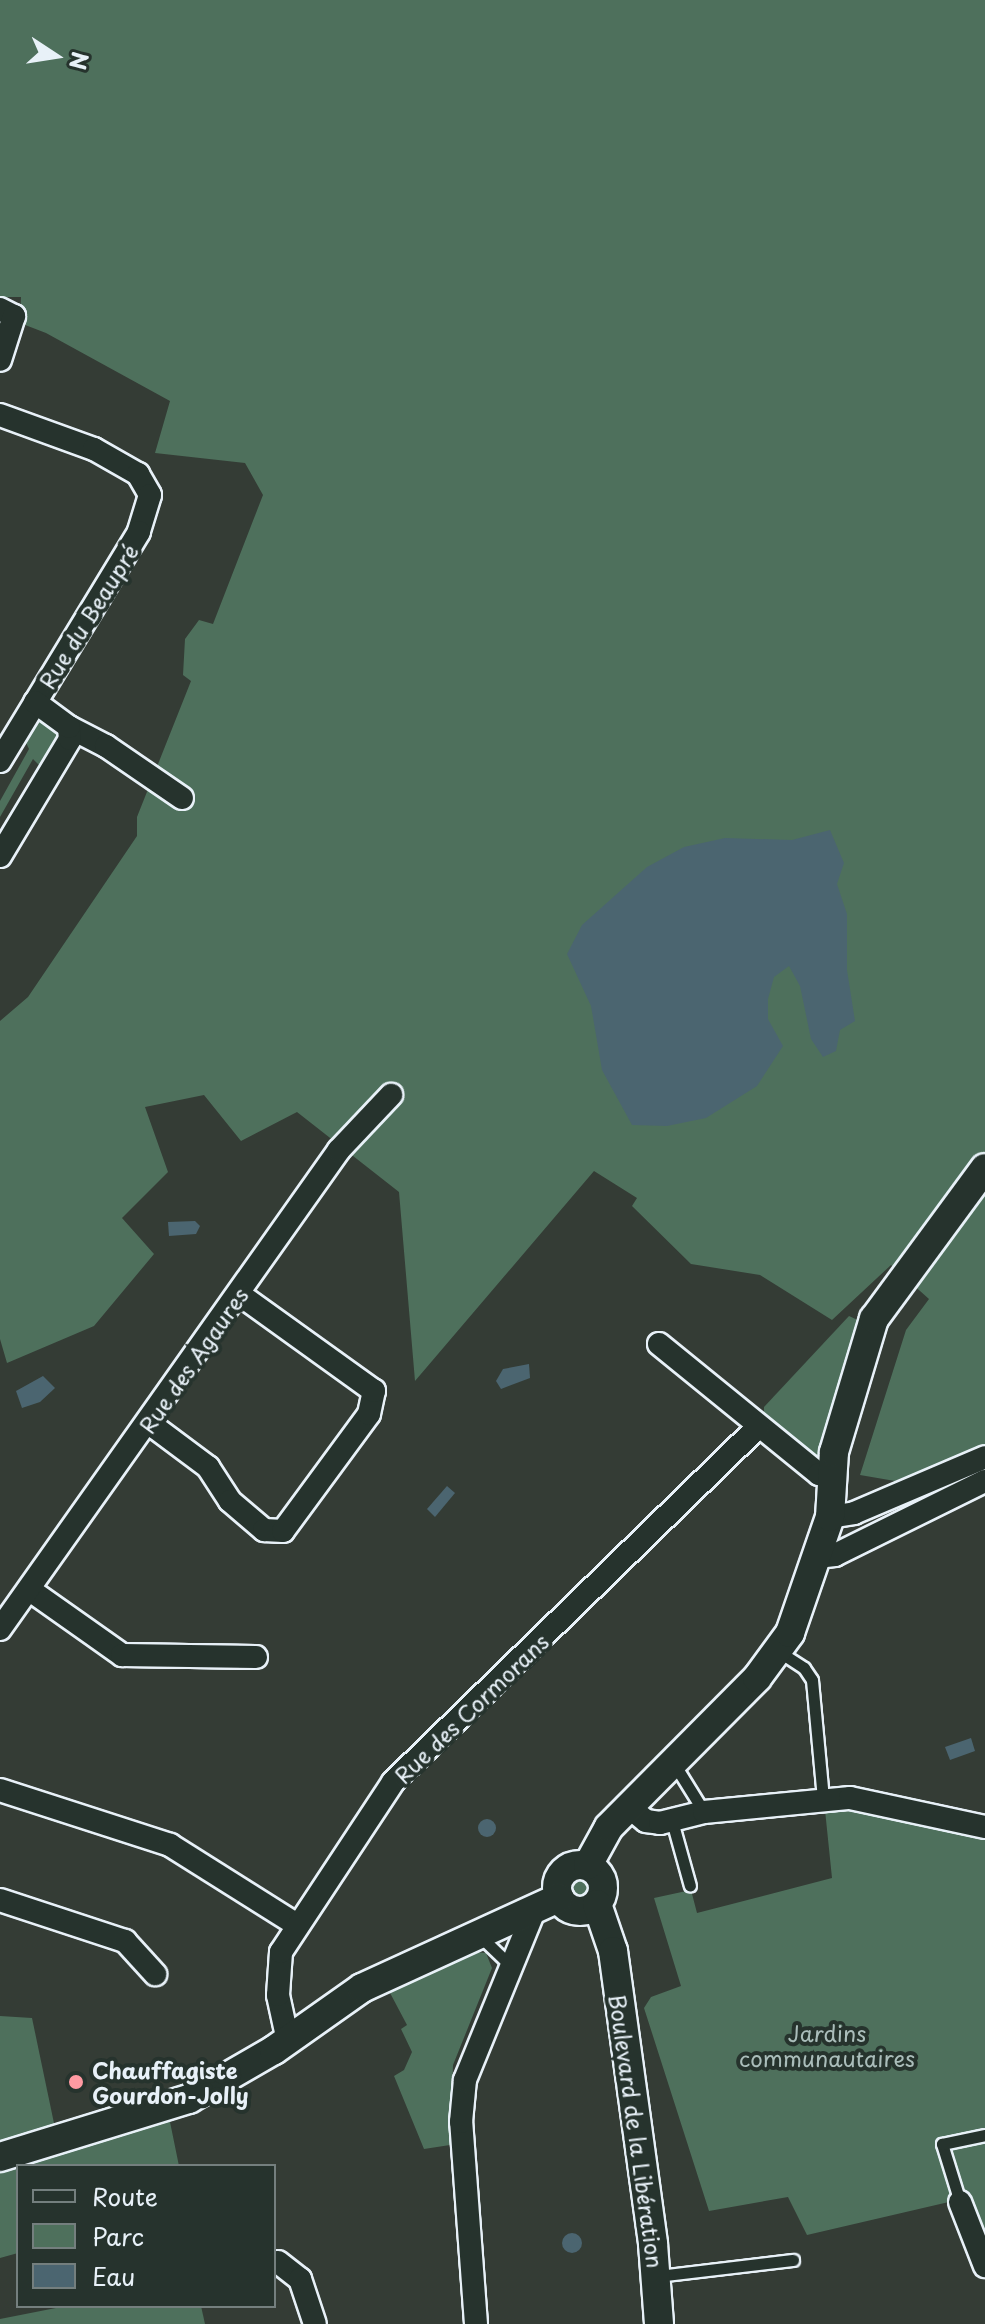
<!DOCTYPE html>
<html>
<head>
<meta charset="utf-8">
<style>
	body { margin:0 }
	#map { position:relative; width:985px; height:2324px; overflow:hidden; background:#343c35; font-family:"Playpen Sans",sans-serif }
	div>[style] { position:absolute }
	.green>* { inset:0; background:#4e705c }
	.round { border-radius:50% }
	.water>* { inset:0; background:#4b6570 }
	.roads { filter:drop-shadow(2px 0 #e8f1f8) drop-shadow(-2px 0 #e8f1f8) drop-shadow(0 2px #e8f1f8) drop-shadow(0 -2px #e8f1f8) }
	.service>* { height:11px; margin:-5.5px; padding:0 5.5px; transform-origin:5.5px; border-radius:5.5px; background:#26332d }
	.minor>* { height:22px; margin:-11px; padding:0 11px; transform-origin:11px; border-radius:11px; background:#26332d }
	.tertiary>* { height:28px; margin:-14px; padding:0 14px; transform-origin:14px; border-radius:14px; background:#26332d }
	.tertiary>.ring { margin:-14px; padding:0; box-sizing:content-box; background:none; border:28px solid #26332d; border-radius:50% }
	.dots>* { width:22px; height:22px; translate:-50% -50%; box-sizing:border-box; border:4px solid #26332d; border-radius:50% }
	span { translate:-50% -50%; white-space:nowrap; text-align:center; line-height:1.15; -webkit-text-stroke:8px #26332d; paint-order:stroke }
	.street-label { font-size:22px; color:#e8f1f8 }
	.park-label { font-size:22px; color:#aabdba }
	.poi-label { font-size:22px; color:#e8f1f8; font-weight:700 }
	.left { translate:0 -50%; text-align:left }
	.legend { position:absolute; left:16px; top:2164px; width:260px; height:144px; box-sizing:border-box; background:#26332d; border:2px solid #747f7e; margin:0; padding:10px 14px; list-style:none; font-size:24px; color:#e8f1f8 }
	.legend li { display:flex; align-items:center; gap:16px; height:40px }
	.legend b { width:40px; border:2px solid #747f7e }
	.north { position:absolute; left:16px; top:16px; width:80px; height:80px; -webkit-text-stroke:6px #26332d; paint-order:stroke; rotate:102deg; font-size:22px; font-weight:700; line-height:32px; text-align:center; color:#e8f1f8 }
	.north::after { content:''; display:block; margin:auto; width:28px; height:36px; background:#e8f1f8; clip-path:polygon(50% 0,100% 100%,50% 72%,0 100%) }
</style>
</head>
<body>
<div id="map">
	<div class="green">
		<i style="clip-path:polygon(0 0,985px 0,985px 1446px,895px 1481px,860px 1475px,906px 1330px,929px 1299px,891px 1265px,832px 1320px,760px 1275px,691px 1264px,632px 1206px,637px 1198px,594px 1171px,415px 1381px,399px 1192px,297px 1112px,241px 1141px,204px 1095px,145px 1107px,168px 1172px,122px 1218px,154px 1254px,94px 1326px,7px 1363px,0 1339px,0 1021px,28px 997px,137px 836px,137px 817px,191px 681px,183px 675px,185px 639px,199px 620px,213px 624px,263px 495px,245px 463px,155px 453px,170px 401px,46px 333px,20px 323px,21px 297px,0 297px)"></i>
		<i style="clip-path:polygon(43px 720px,56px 729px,60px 742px,45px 771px,33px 759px,0 817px,0 801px,29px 749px,23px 736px,33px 722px)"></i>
		<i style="clip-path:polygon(849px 1316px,862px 1322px,818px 1460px,764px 1418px,764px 1407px)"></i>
		<i style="clip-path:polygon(825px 1810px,858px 1810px,985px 1836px,985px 2244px,966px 2198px,807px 2235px,788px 2197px,709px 2211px,644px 2008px,651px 1997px,681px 1986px,654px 1898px,691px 1890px,697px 1913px,832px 1878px)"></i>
		<i class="round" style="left:565px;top:1876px;width:26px;height:26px"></i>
		<i style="clip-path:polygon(475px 1952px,486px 1953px,492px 1968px,453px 2065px,450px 2145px,424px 2149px,394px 2076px,404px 2070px,412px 2052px,401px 2029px,407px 2025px,389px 1991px)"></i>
		<i style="clip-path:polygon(0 2016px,32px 2018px,55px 2128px,0 2145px)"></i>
		<i style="clip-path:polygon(169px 2117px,179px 2166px,18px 2166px,18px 2253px,0 2258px,0 2166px)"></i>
		<i style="clip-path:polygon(66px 2306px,201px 2306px,205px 2324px,0 2324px,0 2319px)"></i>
	</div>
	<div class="water">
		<i style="clip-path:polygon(830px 830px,844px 863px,837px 884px,847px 914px,847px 970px,855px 1021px,840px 1030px,836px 1051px,823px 1057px,811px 1039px,800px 986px,789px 966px,774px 977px,768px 999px,768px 1019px,783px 1046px,757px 1086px,706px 1118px,667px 1126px,632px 1125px,602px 1070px,591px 1006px,567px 954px,582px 925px,647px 867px,684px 847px,725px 838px,792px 840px)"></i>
		<i style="clip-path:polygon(195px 1221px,200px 1226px,196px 1234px,169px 1236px,168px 1222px)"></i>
		<i style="clip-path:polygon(529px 1364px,530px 1378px,501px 1389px,496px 1381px,503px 1369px)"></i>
		<i style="clip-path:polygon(43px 1376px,55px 1388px,40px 1402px,22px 1408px,16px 1391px)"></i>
		<i style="clip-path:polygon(447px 1486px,455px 1493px,435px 1517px,427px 1509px)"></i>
		<i style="clip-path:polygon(971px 1738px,975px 1751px,950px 1760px,945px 1747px)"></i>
		<i class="round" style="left:478px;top:1819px;width:18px;height:18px"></i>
		<i class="round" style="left:562px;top:2233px;width:20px;height:20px"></i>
	</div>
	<div class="roads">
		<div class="service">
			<i style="left:778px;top:1651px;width:31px;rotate:33deg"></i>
			<i style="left:804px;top:1668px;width:14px;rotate:56deg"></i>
			<i style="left:812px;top:1680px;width:120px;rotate:84.7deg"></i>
			<i style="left:673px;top:1762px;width:59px;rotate:58.2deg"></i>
			<i style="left:672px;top:1821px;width:67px;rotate:74.5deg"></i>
			<i style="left:482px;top:1938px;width:40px;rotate:44deg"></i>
			<i style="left:960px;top:2202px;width:61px;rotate:-107.2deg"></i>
			<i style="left:942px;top:2144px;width:44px;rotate:-11.8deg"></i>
			<i style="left:658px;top:2276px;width:136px;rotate:-6.8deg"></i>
		</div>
		<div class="minor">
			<i style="left:0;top:309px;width:16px;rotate:27deg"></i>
			<i style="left:14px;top:316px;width:46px;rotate:107.7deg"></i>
			<i style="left:0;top:415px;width:100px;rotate:19.9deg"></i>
			<i style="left:94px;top:449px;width:51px;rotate:29.6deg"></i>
			<i style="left:138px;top:474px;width:24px;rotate:60deg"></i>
			<i style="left:150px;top:495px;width:39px;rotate:107deg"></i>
			<i style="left:139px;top:532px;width:268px;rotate:121.3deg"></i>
			<i style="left:69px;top:727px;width:42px;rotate:27.2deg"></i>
			<i style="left:106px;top:746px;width:92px;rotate:34.4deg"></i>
			<i style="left:0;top:856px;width:136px;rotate:-59.1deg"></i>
			<i style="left:70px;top:739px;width:12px;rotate:-95deg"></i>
			<i style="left:69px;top:727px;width:42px;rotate:-143.7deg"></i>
			<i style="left:659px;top:1344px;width:206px;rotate:39.1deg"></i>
			<i style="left:819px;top:1474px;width:12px;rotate:14deg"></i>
			<i style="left:149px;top:1423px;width:74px;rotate:36.7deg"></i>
			<i style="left:208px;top:1467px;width:40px;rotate:57.1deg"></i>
			<i style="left:230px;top:1501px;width:45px;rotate:40.5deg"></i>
			<i style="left:264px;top:1530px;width:19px;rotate:3deg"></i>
			<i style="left:283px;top:1531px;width:145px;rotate:-53.7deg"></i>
			<i style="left:369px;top:1414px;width:24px;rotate:-78deg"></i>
			<i style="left:374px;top:1391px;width:166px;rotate:-144.3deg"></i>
			<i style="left:830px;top:1517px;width:24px;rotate:-9deg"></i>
			<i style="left:854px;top:1513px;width:142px;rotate:-23.1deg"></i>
			<i style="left:817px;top:1557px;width:18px;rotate:-6deg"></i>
			<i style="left:835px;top:1555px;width:167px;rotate:-26.3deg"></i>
			<i style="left:30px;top:1590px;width:113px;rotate:35.2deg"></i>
			<i style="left:122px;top:1655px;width:134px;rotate:0.9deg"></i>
			<i style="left:0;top:1629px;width:587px;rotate:-54.71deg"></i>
			<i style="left:339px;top:1150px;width:76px;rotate:-46.6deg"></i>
			<i style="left:0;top:1790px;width:179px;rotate:17.9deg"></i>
			<i style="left:170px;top:1845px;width:150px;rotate:32.2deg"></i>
			<i style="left:628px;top:1806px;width:23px;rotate:40deg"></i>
			<i style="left:646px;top:1821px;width:14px;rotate:8deg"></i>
			<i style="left:660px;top:1823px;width:45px;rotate:-14deg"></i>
			<i style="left:704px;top:1812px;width:147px;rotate:-5.5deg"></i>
			<i style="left:850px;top:1798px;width:138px;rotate:12.1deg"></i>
			<i style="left:0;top:1900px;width:132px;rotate:18.2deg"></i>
			<i style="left:125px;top:1941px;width:45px;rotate:47.7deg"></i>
			<i style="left:288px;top:2041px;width:47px;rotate:-102.3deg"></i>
			<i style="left:278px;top:1995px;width:43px;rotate:-86deg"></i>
			<i style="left:281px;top:1952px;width:204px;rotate:-56.6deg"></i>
			<i style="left:393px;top:1782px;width:509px;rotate:-44.2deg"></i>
			<i style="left:960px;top:2202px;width:69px;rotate:68.7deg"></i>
			<i style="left:278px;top:2262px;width:28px;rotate:38deg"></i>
			<i style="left:300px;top:2279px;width:47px;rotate:71.6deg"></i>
			<i style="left:476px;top:2324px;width:203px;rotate:-94.2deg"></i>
			<i style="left:461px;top:2122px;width:42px;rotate:-84.6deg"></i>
			<i style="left:465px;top:2080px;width:180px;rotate:-67.8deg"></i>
		</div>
		<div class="tertiary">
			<i class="ring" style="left:557px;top:1865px;width:18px;height:18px"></i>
			<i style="left:588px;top:1865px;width:43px;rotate:-61.1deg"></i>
			<i style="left:609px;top:1827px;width:210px;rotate:-45.2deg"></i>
			<i style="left:757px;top:1678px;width:56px;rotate:-53.7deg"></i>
			<i style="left:790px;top:1633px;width:123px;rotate:-71deg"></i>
			<i style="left:830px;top:1517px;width:65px;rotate:-86.5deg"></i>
			<i style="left:834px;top:1452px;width:139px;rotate:-73.3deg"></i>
			<i style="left:874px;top:1319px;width:187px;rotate:-53.7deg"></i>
			<i style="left:597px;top:1904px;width:50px;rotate:71.2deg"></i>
			<i style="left:613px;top:1951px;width:296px;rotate:82.2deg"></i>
			<i style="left:653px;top:2244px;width:80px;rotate:85.7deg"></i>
			<i style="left:0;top:2157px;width:198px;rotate:-17.1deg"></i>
			<i style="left:189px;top:2099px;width:98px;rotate:-30deg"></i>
			<i style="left:274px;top:2050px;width:108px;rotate:-35.2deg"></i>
			<i style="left:362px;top:1988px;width:217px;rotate:-24.6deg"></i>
		</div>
	</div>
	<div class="dots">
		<i style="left:76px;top:2082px;background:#ff9aa2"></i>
	</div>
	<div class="street-label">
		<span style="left:88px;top:616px;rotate:-58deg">Rue du Beaupré</span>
		<span style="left:193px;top:1360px;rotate:-55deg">Rue des Agaures</span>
		<span style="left:471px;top:1708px;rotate:-44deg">Rue des Cormorans</span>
		<span style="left:637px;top:2131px;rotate:82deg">Boulevard de la Libération</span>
	</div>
	<div class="park-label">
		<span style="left:827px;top:2045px">Jardins<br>communautaires</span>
	</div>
	<div class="poi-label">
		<span class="left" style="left:92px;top:2082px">Chauffagiste<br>Gourdon-Jolly</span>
	</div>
	<ul class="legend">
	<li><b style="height:10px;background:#26332d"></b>Route</li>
	<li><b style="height:22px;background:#4e705c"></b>Parc</li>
	<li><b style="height:22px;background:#4b6570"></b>Eau</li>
	</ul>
	<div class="north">N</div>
</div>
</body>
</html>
